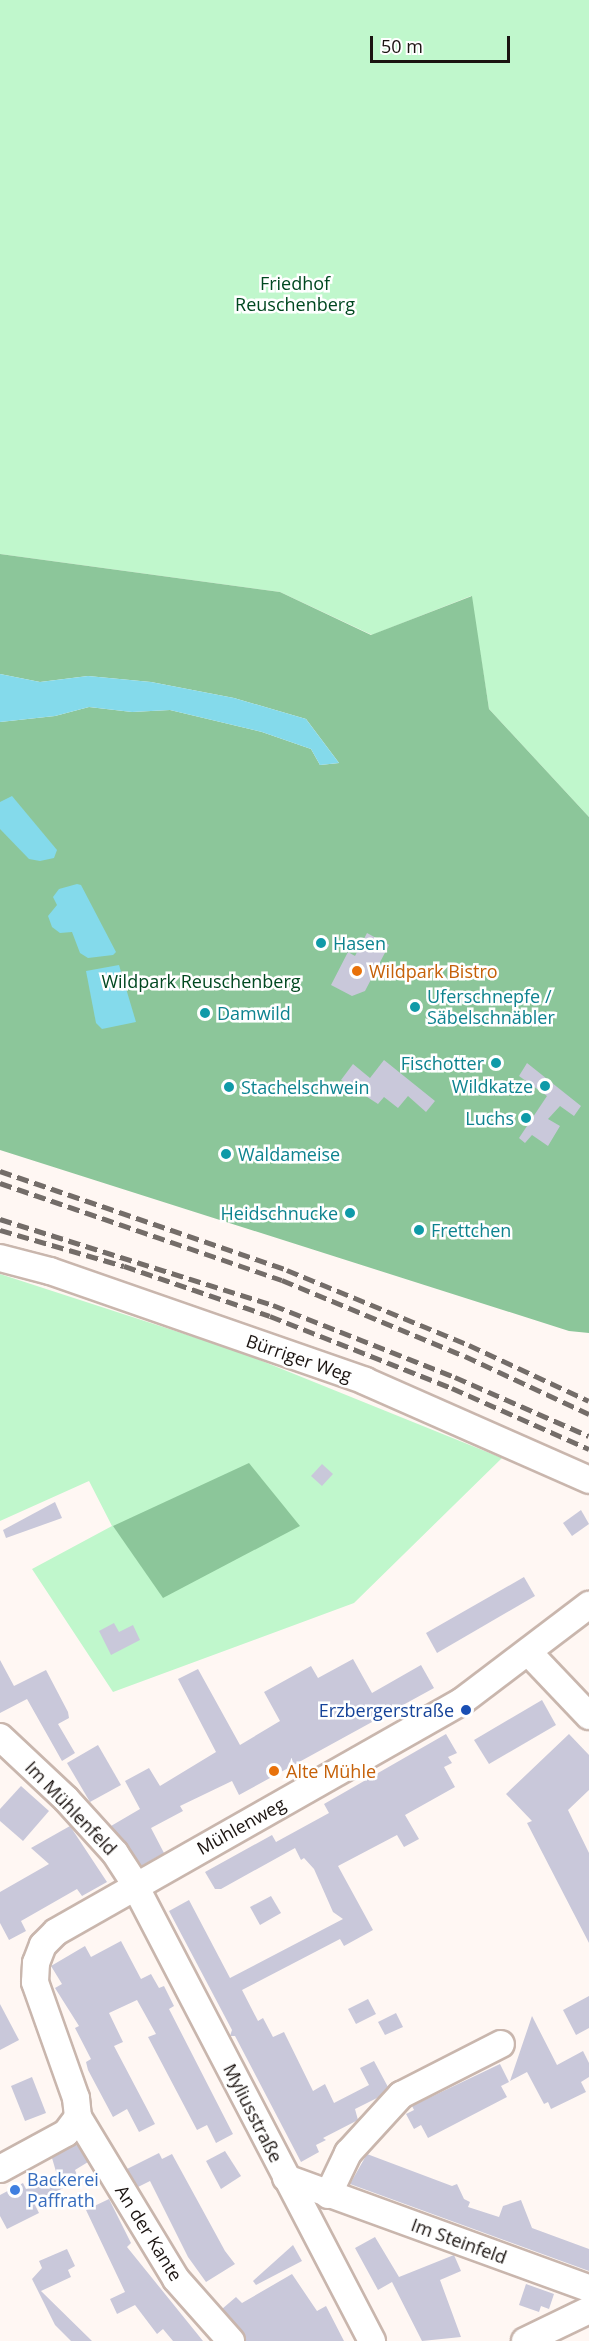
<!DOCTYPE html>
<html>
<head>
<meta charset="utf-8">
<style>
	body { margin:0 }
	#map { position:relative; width:589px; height:2341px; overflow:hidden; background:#fff7f3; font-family:"Open Sans",sans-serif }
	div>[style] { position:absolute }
	.green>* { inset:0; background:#c0f7cc }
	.forest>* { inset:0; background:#8cc69a }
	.water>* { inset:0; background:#84daeb }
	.building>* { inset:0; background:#c9c8da }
	.roads { filter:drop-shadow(2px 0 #c9b6ad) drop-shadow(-2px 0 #c9b6ad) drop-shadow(0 2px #c9b6ad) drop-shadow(0 -2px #c9b6ad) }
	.minor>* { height:26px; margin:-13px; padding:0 13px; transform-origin:13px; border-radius:13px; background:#fff }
	.rail>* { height:4.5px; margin-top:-2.25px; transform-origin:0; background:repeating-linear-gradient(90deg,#746d69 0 12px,transparent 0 18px) }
	.dots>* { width:16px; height:16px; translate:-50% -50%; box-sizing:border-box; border:3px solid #fff; border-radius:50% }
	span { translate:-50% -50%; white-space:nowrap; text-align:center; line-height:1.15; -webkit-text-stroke:5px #fff; paint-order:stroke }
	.park-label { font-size:18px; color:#004820 }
	.culture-label { font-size:18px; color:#0d838f }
	.left { translate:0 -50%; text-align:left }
	.right { translate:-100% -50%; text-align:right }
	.food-label { font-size:18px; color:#c56008 }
	.street-label { font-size:18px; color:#1b1411 }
	.transit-label { font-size:18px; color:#164399 }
	.shop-label { font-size:18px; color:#366cbe }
	.scale { position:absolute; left:370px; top:36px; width:140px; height:27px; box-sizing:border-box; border:3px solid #1b1411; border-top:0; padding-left:8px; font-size:18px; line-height:21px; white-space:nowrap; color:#1b1411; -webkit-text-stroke:4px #fff; paint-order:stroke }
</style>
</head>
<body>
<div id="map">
	<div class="green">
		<i style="clip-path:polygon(0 0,589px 0,589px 817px,489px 709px,471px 596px,372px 635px,280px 592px,0 554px)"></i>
		<i style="clip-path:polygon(0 1274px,240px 1352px,502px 1458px,354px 1603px,113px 1692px,32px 1569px,112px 1526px,89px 1481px,0 1521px)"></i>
	</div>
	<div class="forest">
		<i style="clip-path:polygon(0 554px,280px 592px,371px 635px,472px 596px,489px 709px,589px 817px,589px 1333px,569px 1331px,0 1150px,0 722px,55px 716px,89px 707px,132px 712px,170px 710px,262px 732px,311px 749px,320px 765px,339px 763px,306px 719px,234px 698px,151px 682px,88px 676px,40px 682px,0 674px)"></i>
		<i style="clip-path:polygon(249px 1463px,300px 1526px,163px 1598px,113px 1526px)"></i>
	</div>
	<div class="water">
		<i style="clip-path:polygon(0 674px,40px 682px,88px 676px,151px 682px,234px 698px,306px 719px,339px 763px,320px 765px,311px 749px,262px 732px,170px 710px,132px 712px,89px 707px,55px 716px,0 722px)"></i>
		<i style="clip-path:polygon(12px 796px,57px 850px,54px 858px,40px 861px,29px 859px,0 829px,0 802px)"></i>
		<i style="clip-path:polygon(77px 884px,81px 885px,116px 952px,113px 955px,88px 958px,80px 953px,72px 932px,60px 933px,52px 927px,48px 916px,57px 905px,53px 897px,59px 889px)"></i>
		<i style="clip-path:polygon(119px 965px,136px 1022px,102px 1029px,96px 1023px,86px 971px)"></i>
	</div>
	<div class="building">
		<i style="clip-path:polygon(367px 933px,389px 945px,365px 991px,352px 996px,331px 985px,348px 952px,355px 956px)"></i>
		<i style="clip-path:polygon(384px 1060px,435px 1101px,426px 1112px,408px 1096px,398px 1108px,384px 1097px,378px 1104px,341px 1080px,353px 1064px,370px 1078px)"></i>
		<i style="clip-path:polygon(527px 1063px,581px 1106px,574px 1116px,560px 1106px,548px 1119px,560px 1126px,548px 1146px,532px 1135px,525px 1143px,519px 1138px,547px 1096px,519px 1076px)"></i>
		<i style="clip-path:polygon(322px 1464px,333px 1474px,322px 1486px,311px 1476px)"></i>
		<i style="clip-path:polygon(55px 1502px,62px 1518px,6px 1538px,3px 1530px)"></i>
		<i style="clip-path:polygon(581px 1510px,589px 1524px,572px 1536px,563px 1523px)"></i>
		<i style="clip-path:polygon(524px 1577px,535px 1596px,437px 1653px,426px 1633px)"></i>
		<i style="clip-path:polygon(114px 1623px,119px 1632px,133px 1625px,140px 1640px,111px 1655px,99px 1631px)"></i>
		<i style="clip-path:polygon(353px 1659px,372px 1693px,421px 1665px,434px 1688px,239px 1795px,232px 1781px,180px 1806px,183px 1811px,151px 1828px,164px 1853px,141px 1866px,111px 1826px,140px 1809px,125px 1781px,149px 1768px,160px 1786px,216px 1752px,178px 1679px,198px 1669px,240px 1745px,280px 1721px,264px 1692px,311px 1666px,318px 1678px)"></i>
		<i style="clip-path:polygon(0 1660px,14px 1686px,46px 1670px,68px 1712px,69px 1718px,58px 1724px,75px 1753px,62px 1761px,27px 1699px,0 1713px)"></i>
		<i style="clip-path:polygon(542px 1700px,556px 1725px,489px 1764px,474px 1740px)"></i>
		<i style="clip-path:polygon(446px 1734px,457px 1753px,448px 1757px,452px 1763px,444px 1767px,455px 1787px,405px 1815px,419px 1839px,404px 1847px,397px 1835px,338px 1866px,373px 1930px,344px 1946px,340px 1939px,242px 1990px,258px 2021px,263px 2018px,273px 2037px,284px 2032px,313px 2091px,325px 2084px,334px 2103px,369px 2085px,360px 2068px,374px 2061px,388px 2087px,379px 2097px,355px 2109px,358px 2120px,323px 2138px,326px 2140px,316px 2145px,319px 2152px,301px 2162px,235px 2036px,230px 2036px,232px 2030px,169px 1911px,189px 1900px,230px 1978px,343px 1919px,333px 1912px,314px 1869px,304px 1858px,301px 1860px,295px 1848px,221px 1889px,215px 1889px,205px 1872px,272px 1835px,276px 1842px,329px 1813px,324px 1804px)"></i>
		<i style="clip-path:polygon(569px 1734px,589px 1755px,589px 1790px,568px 1810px,589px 1853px,589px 1943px,527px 1823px,532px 1821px,506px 1794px)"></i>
		<i style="clip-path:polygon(98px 1745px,121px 1785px,90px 1802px,67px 1763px)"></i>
		<i style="clip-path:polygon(21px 1786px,49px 1811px,23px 1841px,0 1821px,0 1809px)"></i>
		<i style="clip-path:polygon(70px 1826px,107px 1882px,82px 1896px,77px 1889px,21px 1921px,26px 1931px,9px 1940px,0 1923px,0 1892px,49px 1864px,31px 1848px)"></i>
		<i style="clip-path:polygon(271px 1896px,281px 1913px,260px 1925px,250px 1907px)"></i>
		<i style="clip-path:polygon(121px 1941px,141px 1979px,151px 1974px,159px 1988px,164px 1986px,174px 2006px,169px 2009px,233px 2134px,216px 2143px,207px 2125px,197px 2130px,148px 2037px,156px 2034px,137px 2000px,109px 2013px,123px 2042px,114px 2046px,155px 2124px,139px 2132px,127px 2109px,113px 2117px,88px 2070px,86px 2062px,91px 2059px,75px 2028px,79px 2026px,55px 1988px,62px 1984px,51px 1966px,85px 1946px,91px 1957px)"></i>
		<i style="clip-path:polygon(589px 1996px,589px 2028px,576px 2035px,563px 2010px)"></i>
		<i style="clip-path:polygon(368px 1999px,376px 2014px,356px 2024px,348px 2009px)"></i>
		<i style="clip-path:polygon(0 2004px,19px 2040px,0 2050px)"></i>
		<i style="clip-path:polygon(396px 2013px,403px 2027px,385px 2035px,378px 2022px)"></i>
		<i style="clip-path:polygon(532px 2016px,557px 2065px,583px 2051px,589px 2063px,589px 2077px,581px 2082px,586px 2092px,551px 2109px,548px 2102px,544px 2104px,527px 2072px,510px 2081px)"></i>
		<i style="clip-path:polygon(500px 2064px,509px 2082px,501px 2086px,507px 2097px,428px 2138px,421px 2125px,414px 2129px,406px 2114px,414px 2110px,412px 2106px)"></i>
		<i style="clip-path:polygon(32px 2077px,46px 2113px,25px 2121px,11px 2086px)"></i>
		<i style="clip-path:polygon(76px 2143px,88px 2162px,75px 2170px,79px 2180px,34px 2203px,39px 2213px,7px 2229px,0 2216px,0 2195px,23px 2183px,26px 2189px,57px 2175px,52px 2158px)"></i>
		<i style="clip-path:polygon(225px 2151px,241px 2176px,221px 2189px,206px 2161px)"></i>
		<i style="clip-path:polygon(159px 2153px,162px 2159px,172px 2154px,225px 2251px,235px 2264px,206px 2282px,188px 2257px,150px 2181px,138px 2187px,127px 2169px)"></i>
		<i style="clip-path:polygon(367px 2154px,452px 2186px,457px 2184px,464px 2199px,470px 2202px,468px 2207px,499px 2217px,503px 2206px,521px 2200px,532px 2228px,589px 2249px,589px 2271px,350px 2184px)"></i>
		<i style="clip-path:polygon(109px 2199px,131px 2243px,127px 2247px,203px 2341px,173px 2341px,163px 2329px,157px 2334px,135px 2305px,117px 2314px,110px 2299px,125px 2292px,86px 2210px)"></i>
		<i style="clip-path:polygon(375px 2237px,399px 2277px,454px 2255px,461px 2271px,440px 2280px,461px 2337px,422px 2341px,392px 2282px,378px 2290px,355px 2248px)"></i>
		<i style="clip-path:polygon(293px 2245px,302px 2261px,256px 2285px,253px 2281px)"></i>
		<i style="clip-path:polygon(67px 2249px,75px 2266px,68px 2270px,71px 2277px,41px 2291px,92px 2341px,71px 2341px,55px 2325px,32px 2279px,42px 2268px,39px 2261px)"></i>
		<i style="clip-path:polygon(292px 2274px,317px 2311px,326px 2306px,344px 2341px,246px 2341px,242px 2331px,222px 2309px,236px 2297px,242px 2303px)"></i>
		<i style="clip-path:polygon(526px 2284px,554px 2294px,549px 2309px,541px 2306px,539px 2312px,519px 2305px)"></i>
	</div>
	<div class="roads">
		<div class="minor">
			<i style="left:0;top:1258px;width:52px;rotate:14.6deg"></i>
			<i style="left:50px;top:1271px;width:334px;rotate:19.2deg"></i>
			<i style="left:365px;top:1381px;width:245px;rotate:23.8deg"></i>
			<i style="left:529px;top:1653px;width:87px;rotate:46.4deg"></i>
			<i style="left:0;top:1737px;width:91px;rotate:43.2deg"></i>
			<i style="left:66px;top:1799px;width:73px;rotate:47.8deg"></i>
			<i style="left:115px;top:1853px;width:30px;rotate:57deg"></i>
			<i style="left:131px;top:1878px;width:522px;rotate:62.5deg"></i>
			<i style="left:78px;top:2117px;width:189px;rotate:58.8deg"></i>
			<i style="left:176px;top:2279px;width:83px;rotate:48.4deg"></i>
			<i style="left:0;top:2169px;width:75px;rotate:-28.6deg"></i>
			<i style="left:66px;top:2133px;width:20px;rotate:-53deg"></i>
			<i style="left:78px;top:2117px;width:19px;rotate:-96deg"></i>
			<i style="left:76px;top:2098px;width:123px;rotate:-109.5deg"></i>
			<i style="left:35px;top:1982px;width:19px;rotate:-87deg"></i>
			<i style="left:36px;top:1963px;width:19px;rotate:-69deg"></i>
			<i style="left:43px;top:1945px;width:18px;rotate:-45deg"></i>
			<i style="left:56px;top:1932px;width:466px;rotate:-29.6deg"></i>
			<i style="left:461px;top:1702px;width:161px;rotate:-37.2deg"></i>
			<i style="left:286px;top:2178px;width:322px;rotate:20deg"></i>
			<i style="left:328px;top:2195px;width:47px;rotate:-64.5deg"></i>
			<i style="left:348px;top:2153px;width:79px;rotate:-47.6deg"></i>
			<i style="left:401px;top:2095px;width:112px;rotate:-27deg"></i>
			<i style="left:525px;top:2341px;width:71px;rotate:-25.8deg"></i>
		</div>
	</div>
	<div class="rail">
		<i style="left:0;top:1171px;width:304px;rotate:19deg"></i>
		<i style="left:287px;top:1270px;width:197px;rotate:22.4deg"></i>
		<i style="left:469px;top:1345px;width:132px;rotate:25deg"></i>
		<i style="left:0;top:1183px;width:298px;rotate:19deg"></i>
		<i style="left:282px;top:1280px;width:198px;rotate:22.6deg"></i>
		<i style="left:465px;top:1356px;width:137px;rotate:25.1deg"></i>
		<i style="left:0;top:1219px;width:286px;rotate:17.5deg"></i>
		<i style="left:273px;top:1305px;width:196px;rotate:21.6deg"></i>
		<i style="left:455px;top:1377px;width:146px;rotate:23.8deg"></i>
		<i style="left:0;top:1230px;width:129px;rotate:16.2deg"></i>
		<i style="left:124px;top:1266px;width:154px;rotate:18.9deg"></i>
		<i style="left:270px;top:1316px;width:196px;rotate:21.6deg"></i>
		<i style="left:452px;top:1388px;width:150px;rotate:24deg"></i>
	</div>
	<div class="dots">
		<i style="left:321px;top:943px;background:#0f9aa8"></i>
		<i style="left:357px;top:971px;background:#e8710a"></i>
		<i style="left:415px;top:1007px;background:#0f9aa8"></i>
		<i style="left:205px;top:1013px;background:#0f9aa8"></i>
		<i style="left:496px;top:1063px;background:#0f9aa8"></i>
		<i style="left:545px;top:1086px;background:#0f9aa8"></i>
		<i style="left:229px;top:1087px;background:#0f9aa8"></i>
		<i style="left:526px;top:1118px;background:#0f9aa8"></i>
		<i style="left:226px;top:1154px;background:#0f9aa8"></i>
		<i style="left:350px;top:1213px;background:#0f9aa8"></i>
		<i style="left:419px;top:1230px;background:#0f9aa8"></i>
		<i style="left:466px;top:1710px;background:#1a4fb4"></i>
		<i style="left:274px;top:1771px;background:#e8710a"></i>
		<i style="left:15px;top:2190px;background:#3f7fe0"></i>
	</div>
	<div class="park-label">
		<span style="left:295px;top:294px">Friedhof<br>Reuschenberg</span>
		<span style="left:201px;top:981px">Wildpark Reuschenberg</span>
	</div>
	<div class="culture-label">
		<span class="left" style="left:333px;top:943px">Hasen</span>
		<span class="left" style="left:427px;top:1007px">Uferschnepfe /<br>Säbelschnäbler</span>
		<span class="left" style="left:217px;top:1013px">Damwild</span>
		<span class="right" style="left:484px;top:1063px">Fischotter</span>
		<span class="right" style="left:533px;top:1086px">Wildkatze</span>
		<span class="left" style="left:241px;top:1087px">Stachelschwein</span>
		<span class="right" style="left:514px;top:1118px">Luchs</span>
		<span class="left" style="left:238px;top:1154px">Waldameise</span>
		<span class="right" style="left:338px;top:1213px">Heidschnucke</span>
		<span class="left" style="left:431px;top:1230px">Frettchen</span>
	</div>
	<div class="food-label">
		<span class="left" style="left:369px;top:971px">Wildpark Bistro</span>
		<span class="left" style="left:286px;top:1771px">Alte Mühle</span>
	</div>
	<div class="street-label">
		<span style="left:299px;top:1358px;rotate:19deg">Bürriger Weg</span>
		<span style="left:71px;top:1808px;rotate:46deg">Im Mühlenfeld</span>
		<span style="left:241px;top:1826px;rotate:-29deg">Mühlenweg</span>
		<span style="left:253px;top:2113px;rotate:63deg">Myliusstraße</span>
		<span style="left:149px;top:2233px;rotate:58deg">An der Kante</span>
		<span style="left:459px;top:2241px;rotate:20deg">Im Steinfeld</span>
	</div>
	<div class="transit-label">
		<span class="right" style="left:454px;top:1710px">Erzbergerstraße</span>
	</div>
	<div class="shop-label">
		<span class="left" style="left:27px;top:2190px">Backerei<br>Paffrath</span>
	</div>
	<div class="scale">50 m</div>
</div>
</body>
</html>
